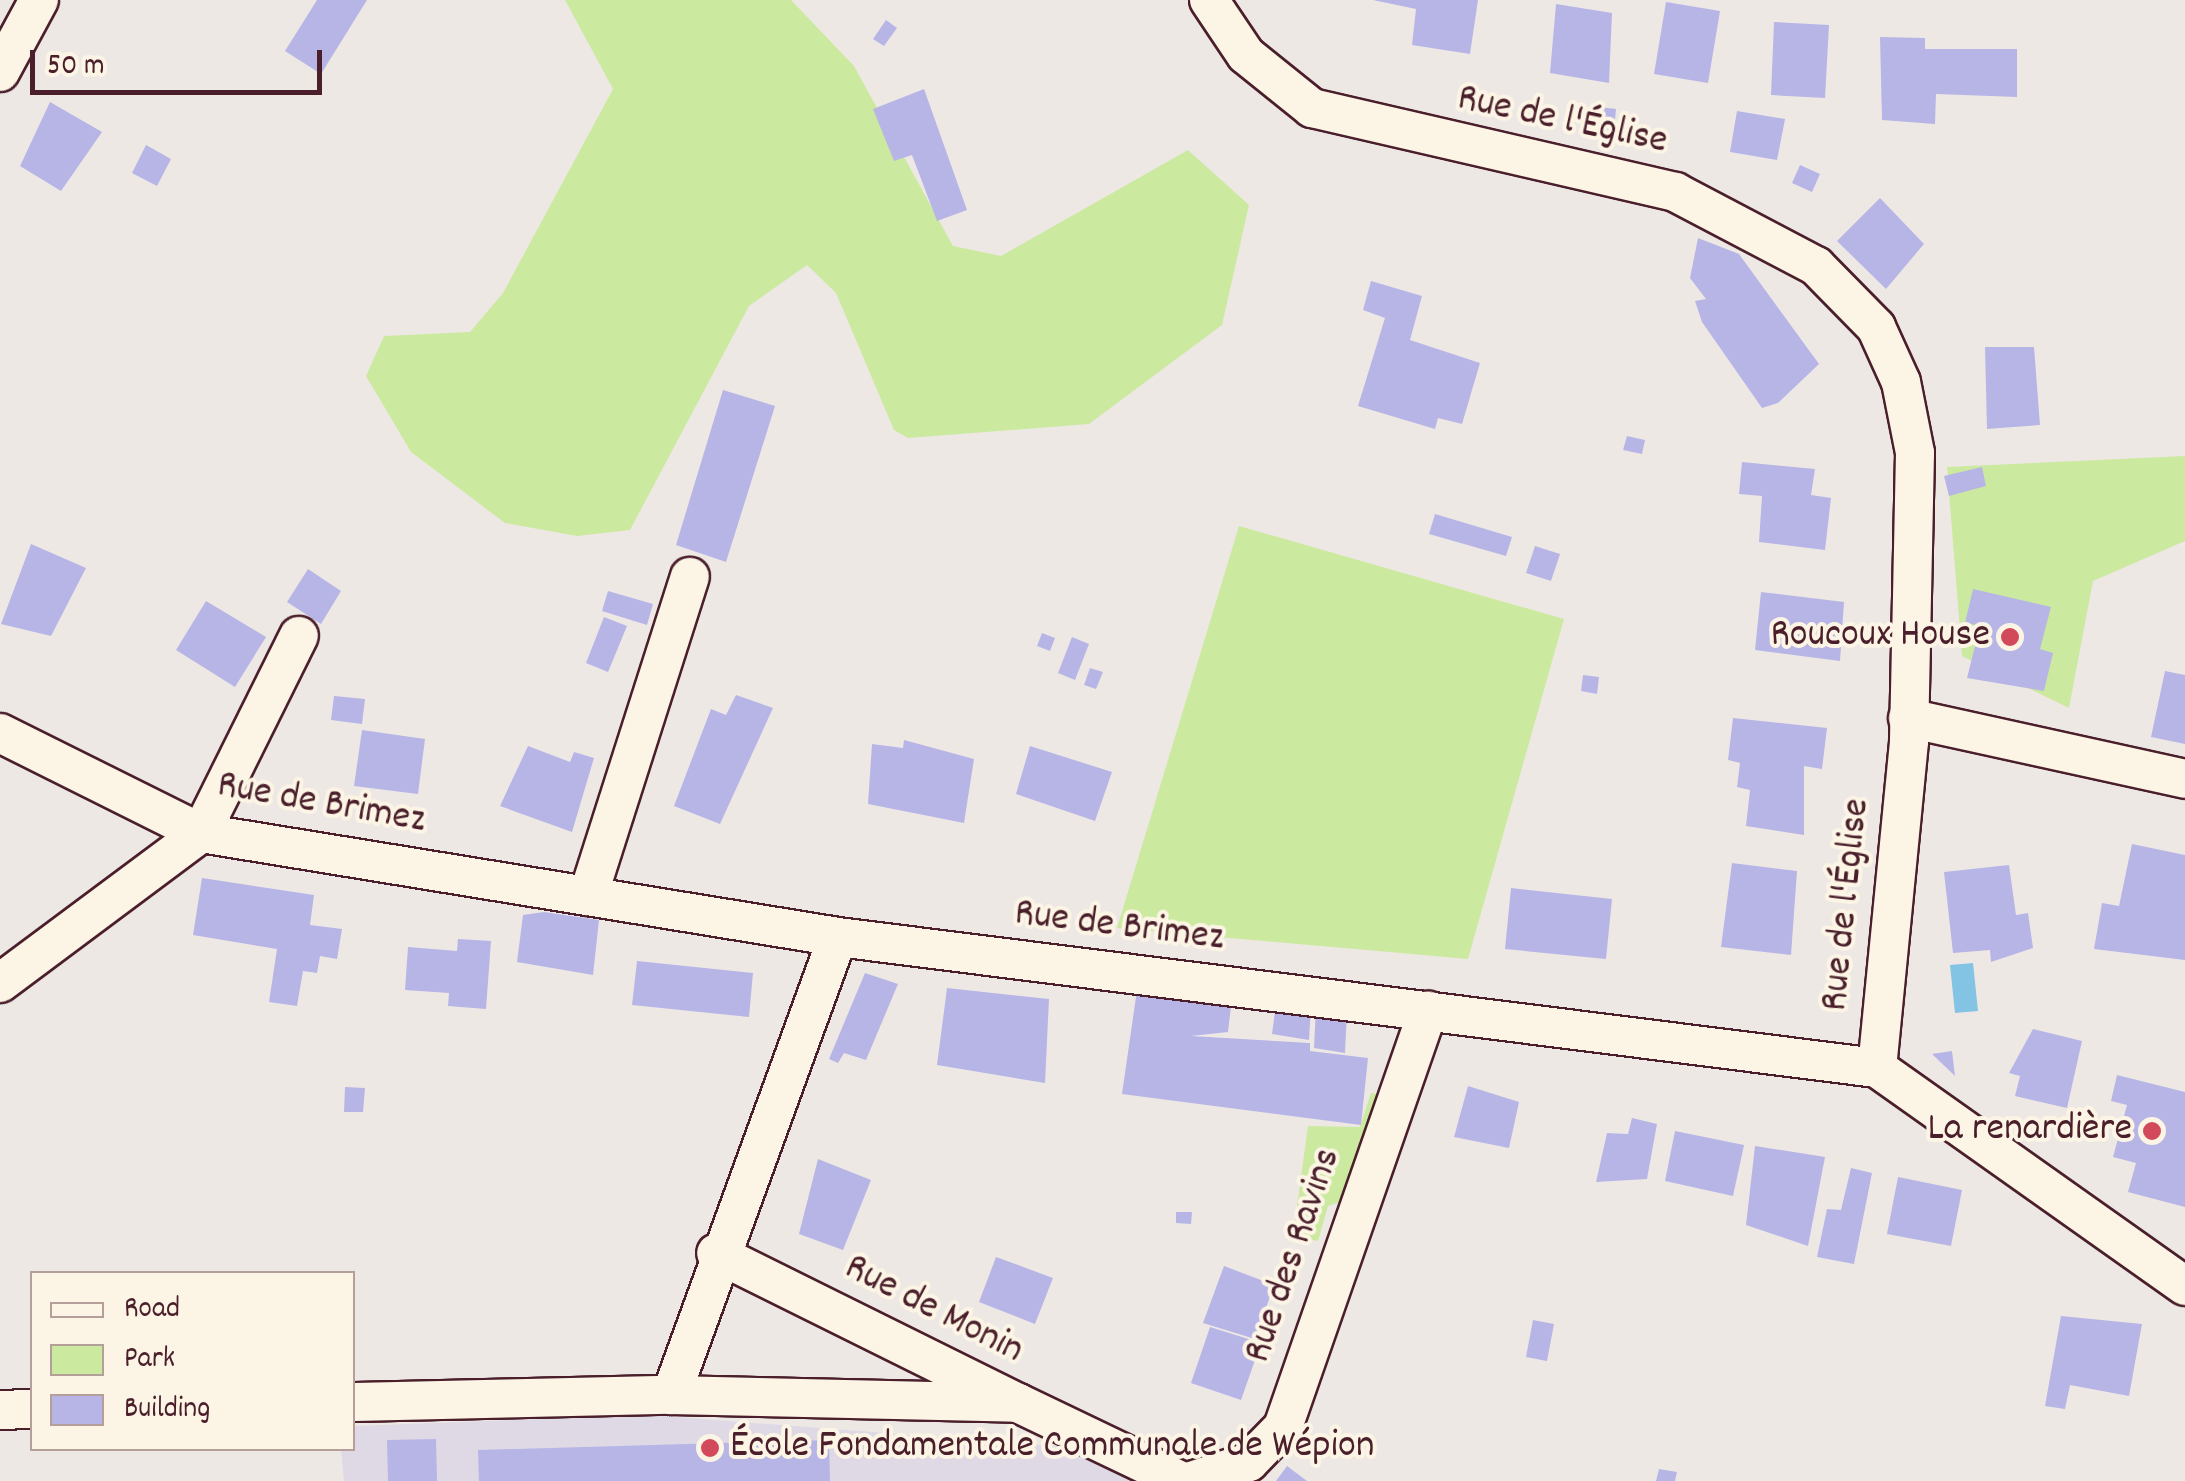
<!DOCTYPE html>
<html>
<head>
<meta charset="utf-8">
<style>
	body { margin:0 }
	#map { position:relative; width:2185px; height:1481px; overflow:hidden; background:#eee8e5; font-family:Dekko,sans-serif }
	div>[style] { position:absolute }
	.built>* { inset:0; background:#ded9e5 }
	.green>* { inset:0; background:#cce9a0 }
	.water>* { inset:0; background:#83c3e4 }
	.building>* { inset:0; background:#b7b5e6 }
	.roads { filter:drop-shadow(2px 0 #4a1f2b) drop-shadow(-2px 0 #4a1f2b) drop-shadow(0 2px #4a1f2b) drop-shadow(0 -2px #4a1f2b) }
	.minor>* { height:38px; margin:-19px; padding:0 19px; transform-origin:19px; border-radius:19px; background:#fcf5e5 }
	.dots>* { width:28px; height:28px; translate:-50% -50%; box-sizing:border-box; border:5px solid #fcf5e5; border-radius:50% }
	span { translate:-50% -50%; white-space:nowrap; text-align:center; line-height:1.15; -webkit-text-stroke:8px #fcf5e5; paint-order:stroke }
	.street-label { font-size:40px; color:#4a1f2b }
	.poi-label { font-size:40px; color:#4a1f2b }
	.right { translate:-100% -50%; text-align:right }
	.left { translate:0 -50%; text-align:left }
	.legend { position:absolute; left:30px; top:1271px; width:325px; height:180px; box-sizing:border-box; background:#fcf5e5; border:2px solid #b59f9b; margin:0; padding:12px 18px; list-style:none; font-size:30px; color:#4a1f2b }
	.legend li { display:flex; align-items:center; gap:20px; height:50px }
	.legend b { width:50px; border:2px solid #b59f9b }
	.scale { position:absolute; left:30px; top:50px; width:292px; height:45px; box-sizing:border-box; border:5px solid #4a1f2b; border-top:0; padding-left:12px; font-size:30px; line-height:35px; white-space:nowrap; color:#4a1f2b; -webkit-text-stroke:8px #fcf5e5; paint-order:stroke }
</style>
</head>
<body>
<div id="map">
	<div class="built">
		<i style="clip-path:polygon(651px 1415px,1066px 1447px,1134px 1481px,344px 1481px,341px 1449px,352px 1448px,353px 1426px)"></i>
	</div>
	<div class="green">
		<i style="clip-path:polygon(565px 0,791px 0,854px 66px,953px 246px,1001px 256px,1188px 150px,1249px 205px,1222px 325px,1089px 424px,908px 438px,894px 430px,836px 293px,807px 265px,749px 306px,630px 530px,577px 536px,505px 523px,411px 452px,366px 376px,384px 336px,470px 332px,503px 293px,613px 89px)"></i>
		<i style="clip-path:polygon(2185px 456px,2185px 541px,2093px 581px,2069px 708px,1962px 656px,1947px 467px)"></i>
		<i style="clip-path:polygon(1239px 526px,1564px 619px,1468px 959px,1117px 928px)"></i>
		<i style="clip-path:polygon(1371px 1093px,1382px 1095px,1349px 1199px,1328px 1206px,1318px 1241px,1293px 1236px,1308px 1126px,1360px 1127px)"></i>
	</div>
	<div class="water">
		<i style="clip-path:polygon(1973px 963px,1978px 1011px,1955px 1013px,1950px 965px)"></i>
	</div>
	<div class="building">
		<i style="clip-path:polygon(317px 0,367px 0,321px 74px,285px 51px)"></i>
		<i style="clip-path:polygon(1373px 0,1478px 0,1470px 54px,1412px 45px,1416px 9px)"></i>
		<i style="clip-path:polygon(1666px 2px,1720px 11px,1708px 83px,1654px 74px)"></i>
		<i style="clip-path:polygon(1556px 4px,1612px 13px,1609px 83px,1550px 73px)"></i>
		<i style="clip-path:polygon(886px 20px,897px 28px,884px 46px,873px 39px)"></i>
		<i style="clip-path:polygon(1774px 22px,1829px 25px,1825px 98px,1771px 95px)"></i>
		<i style="clip-path:polygon(1880px 37px,1925px 38px,1925px 49px,2017px 49px,2017px 97px,1936px 94px,1935px 124px,1882px 120px)"></i>
		<i style="clip-path:polygon(924px 89px,967px 210px,937px 221px,912px 155px,894px 161px,873px 109px)"></i>
		<i style="clip-path:polygon(50px 102px,102px 132px,61px 191px,20px 166px)"></i>
		<i style="clip-path:polygon(1600px 107px,1616px 109px,1614px 131px,1598px 130px)"></i>
		<i style="clip-path:polygon(1737px 111px,1785px 119px,1777px 160px,1730px 152px)"></i>
		<i style="clip-path:polygon(146px 145px,171px 159px,157px 186px,132px 173px)"></i>
		<i style="clip-path:polygon(1800px 165px,1820px 174px,1812px 192px,1792px 183px)"></i>
		<i style="clip-path:polygon(1880px 198px,1924px 244px,1886px 289px,1837px 241px)"></i>
		<i style="clip-path:polygon(1698px 238px,1739px 254px,1819px 364px,1778px 403px,1762px 408px,1702px 322px,1695px 301px,1706px 299px,1690px 278px)"></i>
		<i style="clip-path:polygon(1371px 281px,1422px 296px,1410px 340px,1480px 363px,1462px 424px,1438px 418px,1435px 429px,1358px 406px,1385px 318px,1363px 310px)"></i>
		<i style="clip-path:polygon(1985px 347px,2034px 347px,2040px 425px,1987px 429px)"></i>
		<i style="clip-path:polygon(723px 390px,775px 406px,726px 562px,676px 545px)"></i>
		<i style="clip-path:polygon(1627px 436px,1645px 440px,1642px 454px,1623px 450px)"></i>
		<i style="clip-path:polygon(1742px 462px,1815px 469px,1811px 495px,1831px 498px,1825px 550px,1759px 542px,1762px 496px,1739px 494px)"></i>
		<i style="clip-path:polygon(1982px 467px,1986px 486px,1949px 496px,1944px 476px)"></i>
		<i style="clip-path:polygon(1435px 514px,1512px 537px,1506px 556px,1429px 534px)"></i>
		<i style="clip-path:polygon(31px 544px,86px 568px,51px 636px,1px 624px)"></i>
		<i style="clip-path:polygon(1535px 546px,1560px 554px,1551px 581px,1526px 573px)"></i>
		<i style="clip-path:polygon(308px 569px,341px 591px,321px 624px,287px 602px)"></i>
		<i style="clip-path:polygon(1973px 589px,2051px 607px,2040px 649px,2053px 653px,2044px 691px,1967px 678px,1980px 626px,1965px 623px)"></i>
		<i style="clip-path:polygon(608px 591px,653px 604px,647px 625px,602px 611px)"></i>
		<i style="clip-path:polygon(1761px 592px,1844px 602px,1840px 661px,1755px 650px)"></i>
		<i style="clip-path:polygon(206px 601px,266px 637px,235px 687px,176px 650px)"></i>
		<i style="clip-path:polygon(604px 617px,627px 626px,608px 672px,586px 663px)"></i>
		<i style="clip-path:polygon(1042px 633px,1055px 638px,1050px 651px,1037px 646px)"></i>
		<i style="clip-path:polygon(1072px 637px,1089px 644px,1075px 680px,1058px 673px)"></i>
		<i style="clip-path:polygon(1090px 668px,1103px 672px,1096px 689px,1084px 685px)"></i>
		<i style="clip-path:polygon(2165px 671px,2185px 675px,2185px 744px,2151px 737px)"></i>
		<i style="clip-path:polygon(1583px 675px,1599px 677px,1597px 694px,1581px 691px)"></i>
		<i style="clip-path:polygon(736px 695px,773px 708px,720px 824px,674px 806px,711px 709px,726px 715px)"></i>
		<i style="clip-path:polygon(334px 696px,365px 699px,362px 724px,331px 720px)"></i>
		<i style="clip-path:polygon(1733px 718px,1827px 728px,1822px 769px,1804px 766px,1804px 835px,1746px 826px,1750px 790px,1737px 787px,1740px 763px,1728px 760px)"></i>
		<i style="clip-path:polygon(362px 730px,425px 739px,418px 794px,354px 786px)"></i>
		<i style="clip-path:polygon(904px 740px,974px 759px,964px 823px,868px 804px,872px 744px,903px 748px)"></i>
		<i style="clip-path:polygon(528px 746px,570px 762px,574px 752px,594px 758px,572px 832px,500px 806px)"></i>
		<i style="clip-path:polygon(1030px 746px,1112px 772px,1095px 821px,1016px 794px)"></i>
		<i style="clip-path:polygon(2132px 844px,2185px 855px,2185px 960px,2094px 949px,2102px 903px,2119px 906px)"></i>
		<i style="clip-path:polygon(1732px 863px,1797px 871px,1791px 955px,1721px 947px)"></i>
		<i style="clip-path:polygon(2009px 865px,2016px 915px,2028px 913px,2033px 948px,1991px 962px,1990px 950px,1953px 953px,1944px 872px)"></i>
		<i style="clip-path:polygon(202px 878px,314px 895px,310px 925px,342px 929px,337px 959px,320px 956px,317px 973px,303px 971px,297px 1006px,269px 1002px,277px 949px,193px 935px)"></i>
		<i style="clip-path:polygon(1511px 888px,1612px 899px,1606px 959px,1505px 949px)"></i>
		<i style="clip-path:polygon(544px 912px,599px 920px,593px 975px,517px 962px,523px 915px)"></i>
		<i style="clip-path:polygon(458px 939px,491px 941px,486px 1009px,448px 1006px,449px 993px,405px 990px,408px 947px,457px 951px)"></i>
		<i style="clip-path:polygon(637px 961px,753px 973px,749px 1017px,632px 1005px)"></i>
		<i style="clip-path:polygon(865px 973px,898px 984px,866px 1060px,844px 1053px,838px 1063px,829px 1059px)"></i>
		<i style="clip-path:polygon(1138px 983px,1232px 998px,1228px 1032px,1191px 1036px,1310px 1043px,1310px 1051px,1368px 1058px,1361px 1125px,1122px 1094px)"></i>
		<i style="clip-path:polygon(947px 988px,1049px 999px,1045px 1083px,937px 1065px)"></i>
		<i style="clip-path:polygon(1276px 1004px,1311px 1006px,1309px 1040px,1272px 1034px)"></i>
		<i style="clip-path:polygon(1316px 1008px,1347px 1011px,1345px 1053px,1314px 1048px)"></i>
		<i style="clip-path:polygon(2033px 1029px,2082px 1041px,2067px 1108px,2015px 1096px,2020px 1076px,2009px 1073px)"></i>
		<i style="clip-path:polygon(1952px 1051px,1955px 1076px,1932px 1054px)"></i>
		<i style="clip-path:polygon(2117px 1075px,2185px 1092px,2185px 1207px,2128px 1192px,2136px 1163px,2113px 1157px,2127px 1105px,2111px 1101px)"></i>
		<i style="clip-path:polygon(1468px 1086px,1519px 1102px,1509px 1148px,1454px 1137px)"></i>
		<i style="clip-path:polygon(345px 1087px,365px 1088px,363px 1112px,344px 1112px)"></i>
		<i style="clip-path:polygon(1632px 1118px,1657px 1124px,1647px 1179px,1596px 1182px,1607px 1133px,1628px 1134px)"></i>
		<i style="clip-path:polygon(1675px 1131px,1744px 1145px,1733px 1196px,1665px 1181px)"></i>
		<i style="clip-path:polygon(1755px 1146px,1825px 1157px,1808px 1246px,1746px 1225px)"></i>
		<i style="clip-path:polygon(818px 1159px,871px 1180px,843px 1250px,799px 1234px)"></i>
		<i style="clip-path:polygon(1851px 1168px,1872px 1173px,1854px 1264px,1817px 1257px,1827px 1209px,1841px 1210px)"></i>
		<i style="clip-path:polygon(1898px 1177px,1962px 1190px,1951px 1246px,1887px 1234px)"></i>
		<i style="clip-path:polygon(1176px 1212px,1192px 1212px,1191px 1224px,1176px 1223px)"></i>
		<i style="clip-path:polygon(996px 1257px,1053px 1278px,1035px 1324px,979px 1302px)"></i>
		<i style="clip-path:polygon(1224px 1266px,1274px 1285px,1255px 1339px,1203px 1323px)"></i>
		<i style="clip-path:polygon(2061px 1316px,2142px 1324px,2129px 1396px,2070px 1385px,2065px 1409px,2045px 1406px)"></i>
		<i style="clip-path:polygon(1533px 1320px,1554px 1324px,1547px 1361px,1526px 1357px)"></i>
		<i style="clip-path:polygon(1210px 1327px,1261px 1343px,1241px 1400px,1191px 1383px)"></i>
		<i style="clip-path:polygon(436px 1439px,437px 1481px,388px 1481px,387px 1440px)"></i>
		<i style="clip-path:polygon(829px 1440px,830px 1481px,479px 1481px,478px 1450px)"></i>
		<i style="clip-path:polygon(1287px 1466px,1307px 1481px,1276px 1481px)"></i>
		<i style="clip-path:polygon(1659px 1469px,1677px 1472px,1675px 1481px,1656px 1481px)"></i>
	</div>
	<div class="roads">
		<div class="minor">
			<i style="left:1209px;top:0;width:66px;rotate:56.1deg"></i>
			<i style="left:1246px;top:55px;width:85px;rotate:38.8deg"></i>
			<i style="left:1312px;top:108px;width:373px;rotate:13deg"></i>
			<i style="left:1675px;top:192px;width:159px;rotate:27.7deg"></i>
			<i style="left:1816px;top:266px;width:86px;rotate:45.5deg"></i>
			<i style="left:1876px;top:327px;width:60px;rotate:65.6deg"></i>
			<i style="left:1901px;top:382px;width:72px;rotate:78.8deg"></i>
			<i style="left:1915px;top:453px;width:289px;rotate:91.2deg"></i>
			<i style="left:1909px;top:742px;width:328px;rotate:95.6deg"></i>
			<i style="left:0;top:72px;width:82px;rotate:-61.6deg"></i>
			<i style="left:1908px;top:718px;width:284px;rotate:12.4deg"></i>
			<i style="left:0;top:733px;width:225px;rotate:26.5deg"></i>
			<i style="left:201px;top:833px;width:645px;rotate:9.27deg"></i>
			<i style="left:838px;top:937px;width:1047px;rotate:7.19deg"></i>
			<i style="left:1877px;top:1068px;width:377px;rotate:35.3deg"></i>
			<i style="left:588px;top:896px;width:335px;rotate:-72.3deg"></i>
			<i style="left:0;top:983px;width:251px;rotate:-36.7deg"></i>
			<i style="left:201px;top:833px;width:220px;rotate:-63.6deg"></i>
			<i style="left:671px;top:1395px;width:347px;rotate:1.3deg"></i>
			<i style="left:1018px;top:1403px;width:337px;rotate:-153.6deg"></i>
			<i style="left:352px;top:1402px;width:319px;rotate:-1.3deg"></i>
			<i style="left:671px;top:1395px;width:487px;rotate:-70deg"></i>
			<i style="left:1018px;top:1403px;width:181px;rotate:25.6deg"></i>
			<i style="left:0;top:1410px;width:32px;rotate:-2deg"></i>
			<i style="left:1191px;top:1481px;width:61px;rotate:-18.1deg"></i>
			<i style="left:1249px;top:1462px;width:49px;rotate:-45.8deg"></i>
			<i style="left:1283px;top:1427px;width:441px;rotate:-70.8deg"></i>
		</div>
	</div>
	<div class="dots">
		<i style="left:2010px;top:637px;background:#d1495b"></i>
		<i style="left:2152px;top:1131px;background:#d1495b"></i>
		<i style="left:710px;top:1448px;background:#d1495b"></i>
	</div>
	<div class="street-label">
		<span style="left:1562px;top:122px;rotate:12deg">Rue de l'Église</span>
		<span style="left:321px;top:805px;rotate:10deg">Rue de Brimez</span>
		<span style="left:1848px;top:905px;rotate:-84deg">Rue de l'Église</span>
		<span style="left:1119px;top:928px;rotate:7deg">Rue de Brimez</span>
		<span style="left:1295px;top:1256px;rotate:-71deg">Rue des Ravins</span>
		<span style="left:933px;top:1311px;rotate:27deg">Rue de Monin</span>
	</div>
	<div class="poi-label">
		<span class="right" style="left:1990px;top:637px">Roucoux House</span>
		<span class="right" style="left:2132px;top:1131px">La renardière</span>
		<span class="left" style="left:730px;top:1448px">École Fondamentale Communale de Wépion</span>
	</div>
	<ul class="legend">
	<li><b style="height:12px;background:#fcf5e5"></b>Road</li>
	<li><b style="height:28px;background:#cce9a0"></b>Park</li>
	<li><b style="height:28px;background:#b7b5e6"></b>Building</li>
	</ul>
	<div class="scale">50 m</div>
</div>
</body>
</html>
